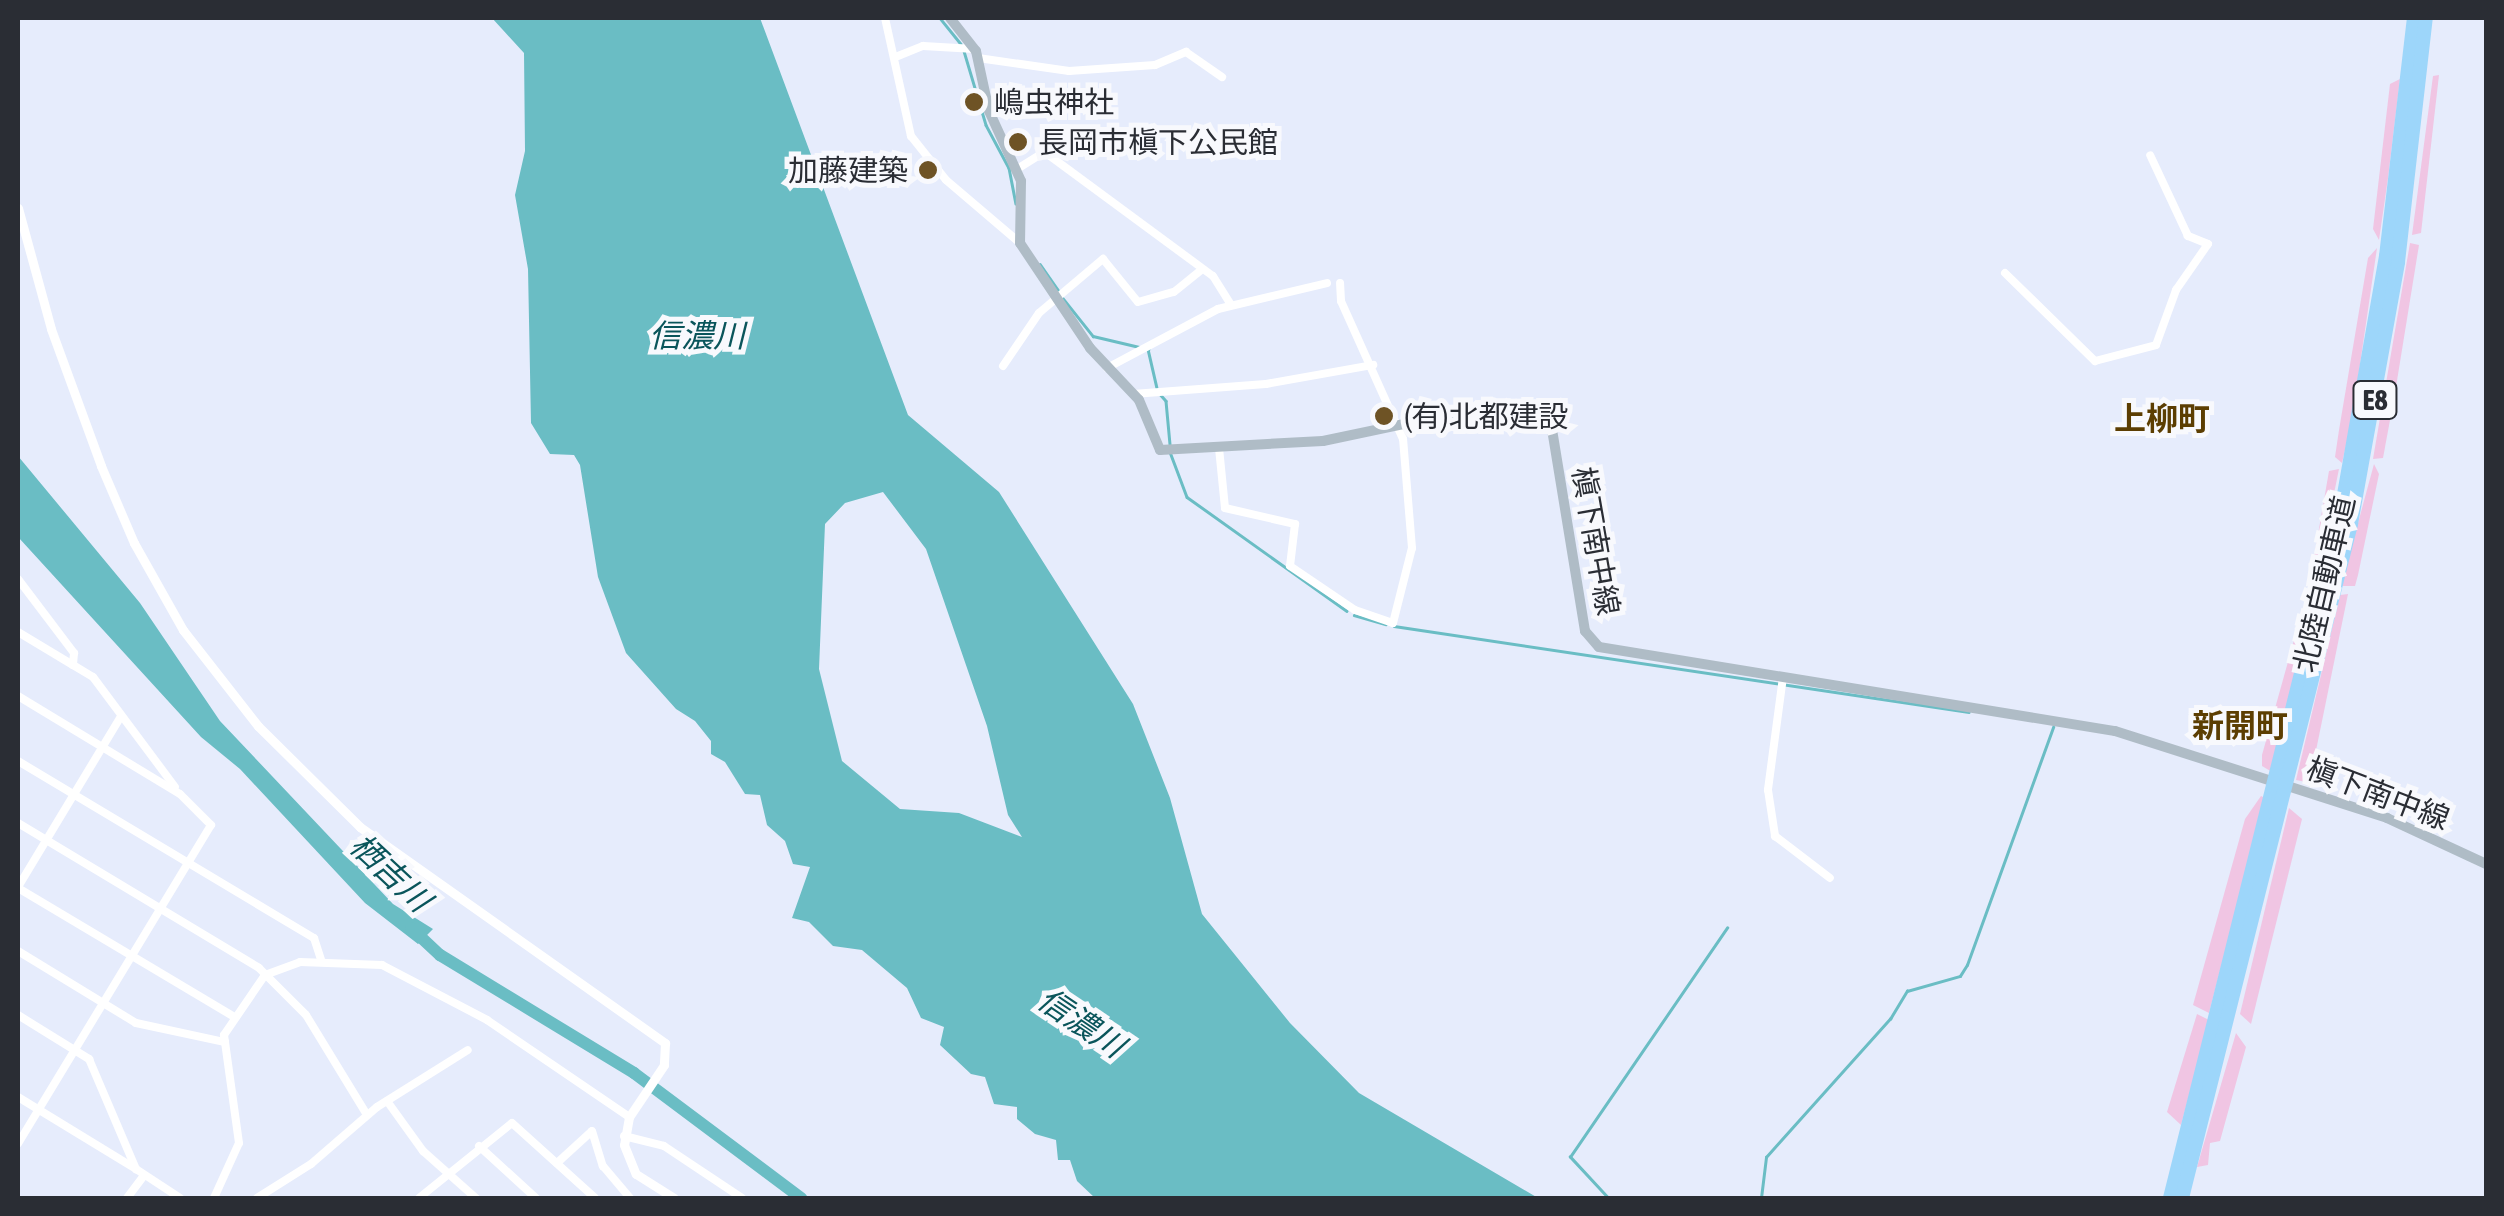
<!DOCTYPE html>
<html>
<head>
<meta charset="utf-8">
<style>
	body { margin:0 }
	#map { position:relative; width:2504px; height:1216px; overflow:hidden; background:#e6ecfc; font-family:"Asap Condensed","Noto Sans JP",sans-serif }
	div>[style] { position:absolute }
	.green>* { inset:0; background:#f0c5e3 }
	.water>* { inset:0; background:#6abdc4 }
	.stream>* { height:2.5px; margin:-1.25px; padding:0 1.25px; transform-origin:1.25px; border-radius:1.25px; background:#6abdc4 }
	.river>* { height:12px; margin:-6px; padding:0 6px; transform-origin:6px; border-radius:6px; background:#6abdc4 }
	.minor>* { height:8px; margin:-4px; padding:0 4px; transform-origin:4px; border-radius:4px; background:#fff }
	.tertiary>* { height:9px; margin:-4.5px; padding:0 4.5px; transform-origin:4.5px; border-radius:4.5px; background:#fff }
	.secondary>* { height:10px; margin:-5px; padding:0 5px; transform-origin:5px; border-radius:5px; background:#afbcc6 }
	.motorway>* { height:14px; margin:-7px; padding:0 7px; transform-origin:7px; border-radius:7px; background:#9dd6fa }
	.dots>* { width:28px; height:28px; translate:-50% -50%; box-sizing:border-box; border:5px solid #f8f9fd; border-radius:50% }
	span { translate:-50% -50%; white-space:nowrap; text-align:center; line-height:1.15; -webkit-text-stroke:10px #f8f9fd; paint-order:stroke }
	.shield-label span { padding:2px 8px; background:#f8f9fd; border:2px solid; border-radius:8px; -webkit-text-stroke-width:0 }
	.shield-label { font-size:28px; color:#2a2d34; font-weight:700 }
	.poi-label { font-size:30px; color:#2a2d34 }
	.left { translate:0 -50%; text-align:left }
	.right { translate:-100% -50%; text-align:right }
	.street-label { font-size:30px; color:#2a2d34 }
	.water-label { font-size:32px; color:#0a555b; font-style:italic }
	.neighbourhood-label { font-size:32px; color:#5c3e02; font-weight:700 }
	.frame { position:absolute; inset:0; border:20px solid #2a2d34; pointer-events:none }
</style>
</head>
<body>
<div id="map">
	<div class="green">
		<i style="clip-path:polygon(2439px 75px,2421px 233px,2412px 235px,2433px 76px)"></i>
		<i style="clip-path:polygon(2400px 79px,2388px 178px,2379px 240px,2373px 229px,2390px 84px)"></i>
		<i style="clip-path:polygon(2410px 243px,2419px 245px,2395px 393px,2383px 458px,2373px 459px)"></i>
		<i style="clip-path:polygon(2377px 248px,2352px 419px,2342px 463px,2335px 457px,2339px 430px,2368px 258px)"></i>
		<i style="clip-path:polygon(2374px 464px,2379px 474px,2358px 575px,2355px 586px,2341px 586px)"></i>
		<i style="clip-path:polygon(2339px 469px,2314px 591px,2308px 592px,2329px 471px)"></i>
		<i style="clip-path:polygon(2348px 594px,2311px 775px,2306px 782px,2296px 780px,2340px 595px)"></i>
		<i style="clip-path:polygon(2314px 601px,2272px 772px,2262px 766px,2262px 755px,2303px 608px)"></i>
		<i style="clip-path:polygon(2261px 796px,2265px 798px,2209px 1013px,2193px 1005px,2245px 819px)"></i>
		<i style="clip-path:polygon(2289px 808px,2302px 819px,2251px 1024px,2240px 1014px)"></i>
		<i style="clip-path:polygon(2197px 1014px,2209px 1020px,2181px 1125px,2167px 1112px)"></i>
		<i style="clip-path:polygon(2236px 1033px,2246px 1047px,2220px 1141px,2210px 1143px,2208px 1165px,2197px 1167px)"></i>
	</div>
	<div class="water">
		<i style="clip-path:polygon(evenodd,492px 18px,760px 18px,908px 415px,999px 492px,1133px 704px,1170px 798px,1202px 914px,1290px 1023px,1359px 1093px,1538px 1198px,1095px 1198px,1077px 1181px,1070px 1160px,1058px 1160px,1056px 1140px,1035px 1134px,1017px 1119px,1017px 1107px,994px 1104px,985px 1077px,971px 1074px,940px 1045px,944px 1027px,921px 1018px,907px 988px,862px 950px,833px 946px,809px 922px,792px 918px,810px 867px,793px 864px,785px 841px,767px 825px,760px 795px,745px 794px,725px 762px,711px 754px,711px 741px,695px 721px,676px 709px,626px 653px,598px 577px,580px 465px,574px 455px,550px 454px,531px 423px,528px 269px,515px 195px,525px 151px,524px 53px,492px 18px,883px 492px,926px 549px,987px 726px,1008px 815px,1022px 837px,959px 813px,900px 809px,842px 761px,819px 669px,825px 524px,845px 503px,883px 492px)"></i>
		<i style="clip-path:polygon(18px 456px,140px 603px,220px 721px,393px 904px,433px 929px,418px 944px,365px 903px,240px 769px,201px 737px,19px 538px)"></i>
	</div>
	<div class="stream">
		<i style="left:940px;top:18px;width:33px;rotate:51deg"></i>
		<i style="left:964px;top:51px;width:77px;rotate:73.4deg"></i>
		<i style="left:986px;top:125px;width:49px;rotate:61.9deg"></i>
		<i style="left:1009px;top:168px;width:36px;rotate:79deg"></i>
		<i style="left:1040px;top:264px;width:32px;rotate:55deg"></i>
		<i style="left:1062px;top:297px;width:50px;rotate:51.5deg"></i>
		<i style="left:1093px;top:336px;width:57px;rotate:13.3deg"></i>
		<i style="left:1148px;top:349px;width:39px;rotate:77deg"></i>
		<i style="left:1160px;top:394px;width:9px;rotate:49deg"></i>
		<i style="left:1166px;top:401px;width:43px;rotate:84.7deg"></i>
		<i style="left:1170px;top:452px;width:48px;rotate:69.3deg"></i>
		<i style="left:1187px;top:497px;width:196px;rotate:35.5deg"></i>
		<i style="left:1354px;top:615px;width:33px;rotate:16deg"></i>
		<i style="left:1394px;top:626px;width:581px;rotate:8.51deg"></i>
		<i style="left:1608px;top:1198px;width:56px;rotate:-132.8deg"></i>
		<i style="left:1570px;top:1157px;width:278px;rotate:-55.6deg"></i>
		<i style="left:1761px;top:1198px;width:41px;rotate:-83deg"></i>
		<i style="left:1766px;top:1157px;width:186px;rotate:-48.1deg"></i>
		<i style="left:1890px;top:1019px;width:33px;rotate:-59deg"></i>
		<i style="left:1907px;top:991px;width:55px;rotate:-15.8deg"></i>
		<i style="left:1960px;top:976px;width:13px;rotate:-58deg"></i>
		<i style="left:1967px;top:965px;width:253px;rotate:-70.1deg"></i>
	</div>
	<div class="river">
		<i style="left:411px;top:928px;width:40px;rotate:43deg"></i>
		<i style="left:440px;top:955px;width:227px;rotate:31.3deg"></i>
		<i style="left:634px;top:1073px;width:209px;rotate:36.8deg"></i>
	</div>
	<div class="minor">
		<i style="left:885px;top:18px;width:121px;rotate:77.6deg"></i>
		<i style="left:911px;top:136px;width:56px;rotate:51.5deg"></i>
		<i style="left:946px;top:180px;width:97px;rotate:40.4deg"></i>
		<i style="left:898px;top:56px;width:27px;rotate:-22deg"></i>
		<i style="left:923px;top:46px;width:52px;rotate:3.3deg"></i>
		<i style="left:978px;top:58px;width:92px;rotate:8.1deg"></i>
		<i style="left:1069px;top:71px;width:86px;rotate:-4deg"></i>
		<i style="left:1155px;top:65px;width:34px;rotate:-23deg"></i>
		<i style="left:1186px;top:52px;width:44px;rotate:34.8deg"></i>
		<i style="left:1017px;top:169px;width:31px;rotate:-32deg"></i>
		<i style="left:1043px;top:153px;width:8px;rotate:23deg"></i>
		<i style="left:1050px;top:156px;width:202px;rotate:36.4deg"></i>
		<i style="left:1213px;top:276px;width:34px;rotate:58deg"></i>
		<i style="left:2005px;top:273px;width:126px;rotate:44.4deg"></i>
		<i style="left:2095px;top:361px;width:63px;rotate:-14.7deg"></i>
		<i style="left:2156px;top:345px;width:59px;rotate:-70deg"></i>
		<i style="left:2176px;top:290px;width:56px;rotate:-55.2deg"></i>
		<i style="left:2208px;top:244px;width:22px;rotate:-158deg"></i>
		<i style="left:2188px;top:236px;width:89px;rotate:-115.1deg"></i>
		<i style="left:1003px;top:366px;width:64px;rotate:-55.8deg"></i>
		<i style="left:1039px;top:313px;width:84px;rotate:-40.2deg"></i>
		<i style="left:1103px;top:259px;width:55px;rotate:50.9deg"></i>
		<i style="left:1138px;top:302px;width:37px;rotate:-16deg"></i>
		<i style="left:1174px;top:292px;width:36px;rotate:-39deg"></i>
		<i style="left:1107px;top:368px;width:126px;rotate:-28deg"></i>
		<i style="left:1218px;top:309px;width:112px;rotate:-13.4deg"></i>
		<i style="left:1133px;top:394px;width:133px;rotate:-4.3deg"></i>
		<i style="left:1266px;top:384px;width:109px;rotate:-10.1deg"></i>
		<i style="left:1219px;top:448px;width:60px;rotate:84.3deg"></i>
		<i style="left:1225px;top:508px;width:72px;rotate:12.9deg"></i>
		<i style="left:1295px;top:524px;width:42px;rotate:96.8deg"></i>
		<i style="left:1290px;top:566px;width:78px;rotate:34.1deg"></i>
		<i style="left:1355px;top:610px;width:40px;rotate:18.9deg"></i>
		<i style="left:1393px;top:623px;width:77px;rotate:-75.8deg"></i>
		<i style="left:1412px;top:548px;width:109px;rotate:-94.7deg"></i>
		<i style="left:1403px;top:439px;width:151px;rotate:-114.2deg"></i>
		<i style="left:1341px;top:301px;width:18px;rotate:-93deg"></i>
		<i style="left:18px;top:579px;width:93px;rotate:52.9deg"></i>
		<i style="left:74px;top:653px;width:12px;rotate:95deg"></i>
		<i style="left:73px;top:665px;width:23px;rotate:31deg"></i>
		<i style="left:93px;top:677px;width:137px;rotate:53.3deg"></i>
		<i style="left:18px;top:632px;width:64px;rotate:31deg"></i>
		<i style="left:1783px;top:677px;width:114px;rotate:97.6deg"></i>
		<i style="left:1768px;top:790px;width:47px;rotate:81.3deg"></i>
		<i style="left:1775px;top:836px;width:69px;rotate:37.4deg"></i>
		<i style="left:18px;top:696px;width:189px;rotate:31.2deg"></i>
		<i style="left:180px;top:794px;width:44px;rotate:45deg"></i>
		<i style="left:211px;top:825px;width:373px;rotate:121.2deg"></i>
		<i style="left:18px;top:761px;width:345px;rotate:30.9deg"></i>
		<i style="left:314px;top:938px;width:23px;rotate:72deg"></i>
		<i style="left:18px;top:823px;width:281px;rotate:31deg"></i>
		<i style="left:259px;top:968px;width:66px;rotate:45deg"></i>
		<i style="left:306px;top:1015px;width:117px;rotate:58.6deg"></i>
		<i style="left:18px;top:887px;width:200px;rotate:-58.9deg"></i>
		<i style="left:18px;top:888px;width:252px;rotate:30.8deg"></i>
		<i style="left:18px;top:951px;width:138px;rotate:31.4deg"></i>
		<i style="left:136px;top:1023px;width:91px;rotate:12.1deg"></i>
		<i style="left:18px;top:1015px;width:84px;rotate:31.8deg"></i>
		<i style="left:89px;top:1059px;width:120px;rotate:66.9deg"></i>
		<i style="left:136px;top:1169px;width:53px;rotate:33.4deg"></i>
		<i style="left:18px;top:1097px;width:138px;rotate:31.4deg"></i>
		<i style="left:387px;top:1101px;width:62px;rotate:54.2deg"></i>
		<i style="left:423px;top:1151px;width:71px;rotate:41.6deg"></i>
		<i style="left:624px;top:1136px;width:41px;rotate:14deg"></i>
		<i style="left:664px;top:1146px;width:94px;rotate:33.7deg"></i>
		<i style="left:479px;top:1146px;width:77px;rotate:42.4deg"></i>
		<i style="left:557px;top:1163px;width:47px;rotate:-42.4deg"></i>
		<i style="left:592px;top:1131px;width:37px;rotate:73deg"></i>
		<i style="left:603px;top:1166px;width:42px;rotate:49.8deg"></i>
		<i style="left:127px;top:1198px;width:26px;rotate:-53deg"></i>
		<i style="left:214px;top:1198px;width:60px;rotate:-65.6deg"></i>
		<i style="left:239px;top:1143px;width:109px;rotate:-97.9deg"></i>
		<i style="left:224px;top:1035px;width:73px;rotate:-55.7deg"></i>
		<i style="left:265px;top:975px;width:37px;rotate:-20deg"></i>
		<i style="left:300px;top:962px;width:82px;rotate:2.1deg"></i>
		<i style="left:382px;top:965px;width:119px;rotate:27.6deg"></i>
		<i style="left:487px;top:1020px;width:172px;rotate:34.3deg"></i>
		<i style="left:257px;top:1198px;width:64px;rotate:-32.2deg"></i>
		<i style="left:311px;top:1164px;width:87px;rotate:-40.8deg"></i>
		<i style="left:377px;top:1107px;width:107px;rotate:-32.1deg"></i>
		<i style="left:419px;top:1198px;width:119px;rotate:-38.9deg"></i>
		<i style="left:512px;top:1123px;width:112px;rotate:42.1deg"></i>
	</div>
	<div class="tertiary">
		<i style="left:18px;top:208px;width:125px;rotate:74.7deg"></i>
		<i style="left:51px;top:329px;width:146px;rotate:69.9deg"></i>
		<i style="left:101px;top:466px;width:84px;rotate:66.8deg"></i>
		<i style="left:134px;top:543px;width:100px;rotate:60.6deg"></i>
		<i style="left:183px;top:630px;width:122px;rotate:52deg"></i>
		<i style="left:258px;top:726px;width:144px;rotate:44.7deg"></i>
		<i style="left:360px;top:827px;width:374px;rotate:35.3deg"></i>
		<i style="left:665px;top:1043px;width:22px;rotate:93deg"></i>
		<i style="left:664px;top:1065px;width:63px;rotate:123.9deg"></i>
		<i style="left:629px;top:1117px;width:28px;rotate:100deg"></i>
		<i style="left:624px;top:1145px;width:31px;rotate:68deg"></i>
		<i style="left:636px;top:1174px;width:45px;rotate:32.3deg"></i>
	</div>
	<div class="secondary">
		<i style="left:950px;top:18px;width:42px;rotate:51.8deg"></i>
		<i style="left:976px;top:51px;width:61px;rotate:77.8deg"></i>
		<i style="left:989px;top:111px;width:77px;rotate:65.4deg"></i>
		<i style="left:1021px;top:181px;width:62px;rotate:90.9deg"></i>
		<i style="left:1020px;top:243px;width:126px;rotate:56.3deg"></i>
		<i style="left:1090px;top:348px;width:71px;rotate:46.7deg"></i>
		<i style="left:1139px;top:400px;width:54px;rotate:67.2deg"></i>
		<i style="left:1160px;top:450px;width:163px;rotate:-3.2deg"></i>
		<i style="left:1323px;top:441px;width:111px;rotate:-11.9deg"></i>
		<i style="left:1432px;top:418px;width:117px;rotate:-3.4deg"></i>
		<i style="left:1549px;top:411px;width:223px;rotate:80.7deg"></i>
		<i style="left:1585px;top:631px;width:21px;rotate:49deg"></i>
		<i style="left:1599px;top:647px;width:523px;rotate:9.25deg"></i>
		<i style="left:2115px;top:731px;width:286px;rotate:17.7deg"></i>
		<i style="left:2387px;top:818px;width:109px;rotate:24.9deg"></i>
	</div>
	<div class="motorway">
		<i style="left:2170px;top:1198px;width:702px;rotate:-75.98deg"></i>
		<i style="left:2340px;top:517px;width:265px;rotate:-80deg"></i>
		<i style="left:2386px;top:256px;width:240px;rotate:-83.3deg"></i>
		<i style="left:2182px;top:1198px;width:695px;rotate:-75.92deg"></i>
		<i style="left:2351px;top:524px;width:266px;rotate:-79.8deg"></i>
		<i style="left:2398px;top:262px;width:246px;rotate:-83.5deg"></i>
	</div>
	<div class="dots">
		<i style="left:974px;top:102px;background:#6e5325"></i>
		<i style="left:1018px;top:142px;background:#6e5325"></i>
		<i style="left:928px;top:170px;background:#6e5325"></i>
		<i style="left:1384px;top:416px;background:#6e5325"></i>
	</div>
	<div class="shield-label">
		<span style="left:2375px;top:400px">E8</span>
	</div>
	<div class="poi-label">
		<span class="left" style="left:994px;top:102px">嶋虫神社</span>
		<span class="left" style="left:1038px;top:142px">長岡市槇下公民館</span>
		<span class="right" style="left:908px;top:170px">加藤建築</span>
		<span class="left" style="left:1404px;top:416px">(有)北都建設</span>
	</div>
	<div class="street-label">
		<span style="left:1596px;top:541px;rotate:80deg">槇下南中線</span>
		<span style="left:2324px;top:584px;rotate:-77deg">北陸自動車道</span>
		<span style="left:2378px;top:793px;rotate:21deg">槇下南中線</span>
	</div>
	<div class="water-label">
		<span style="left:697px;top:336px">信濃川</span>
		<span style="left:390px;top:873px;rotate:43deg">栖吉川</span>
		<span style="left:1081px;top:1023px;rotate:34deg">信濃川</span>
	</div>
	<div class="neighbourhood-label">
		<span style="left:2162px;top:419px">上柳町</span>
		<span style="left:2240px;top:726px">新開町</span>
	</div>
	<div class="frame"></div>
</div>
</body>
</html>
